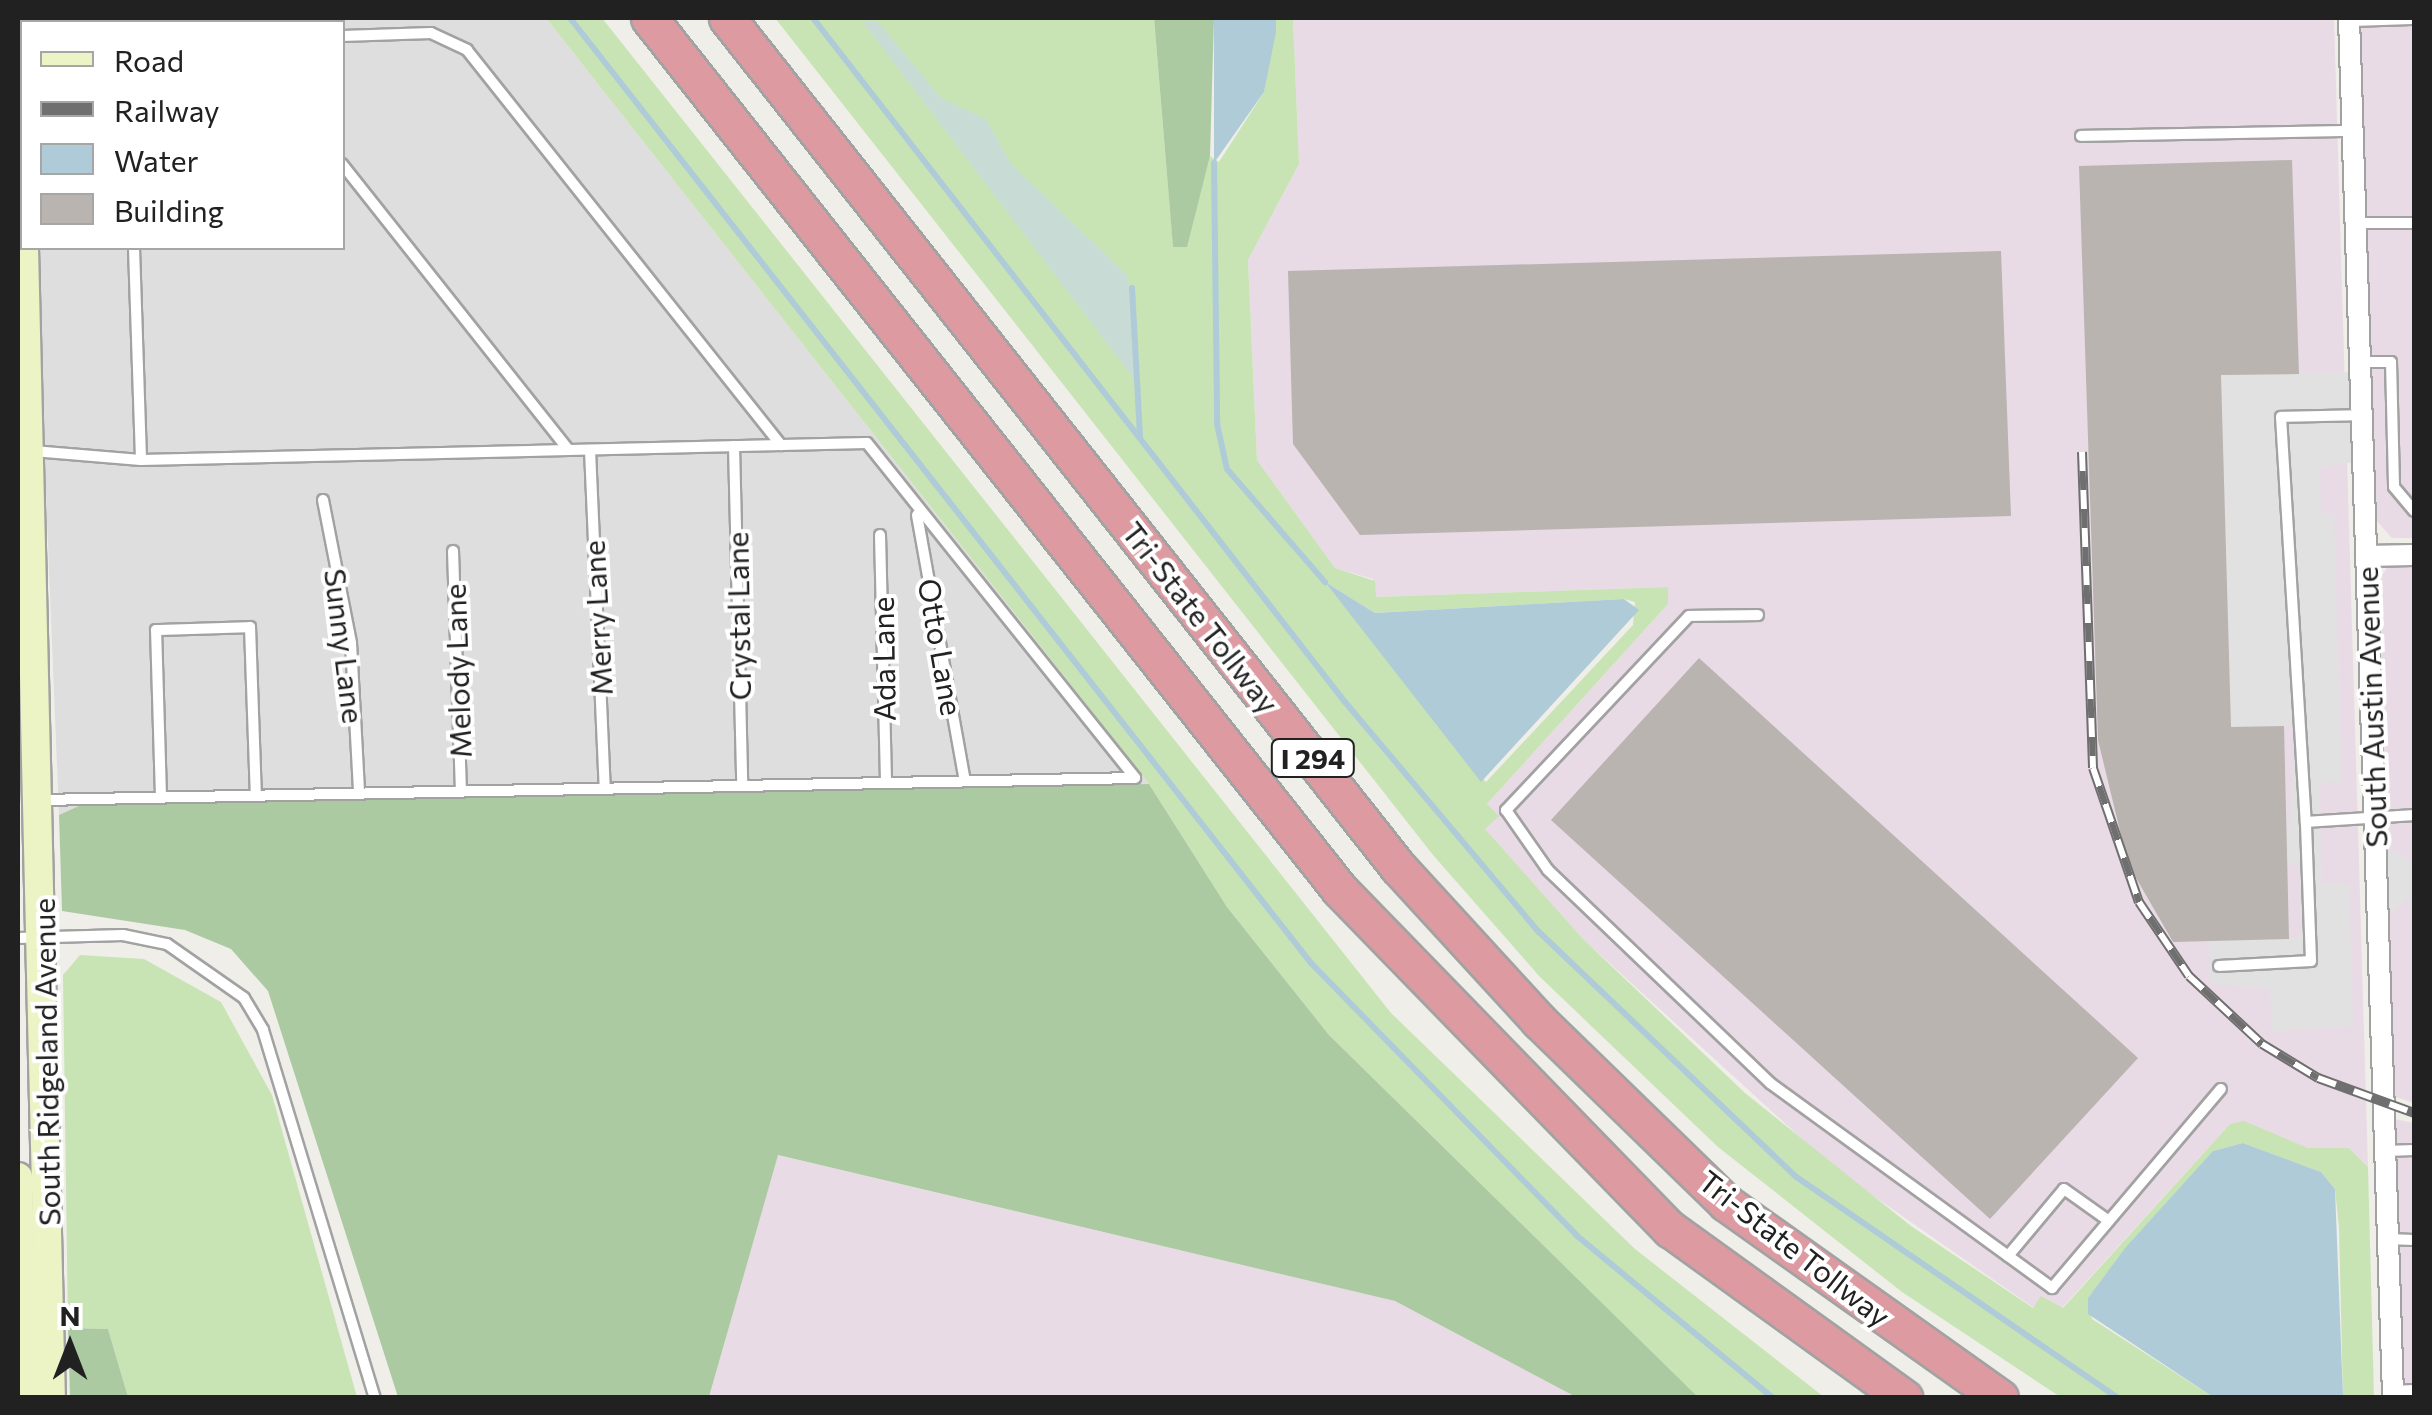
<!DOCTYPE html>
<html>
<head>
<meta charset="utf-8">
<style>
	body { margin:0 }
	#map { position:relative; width:2432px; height:1415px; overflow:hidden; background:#f0eee9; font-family:Commissioner,sans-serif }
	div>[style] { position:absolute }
	.residential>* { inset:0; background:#dfdede }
	.industrial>* { inset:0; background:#e8dbe5 }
	.grass>* { inset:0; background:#c8e4b5 }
	.forest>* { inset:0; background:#abcaa2 }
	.wetland>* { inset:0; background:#c8dcd5 }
	.parking>* { inset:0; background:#e1e1e1 }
	.water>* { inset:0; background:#afcbd8 }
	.stream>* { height:6px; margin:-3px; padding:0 3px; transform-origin:3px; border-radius:3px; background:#afcbd8 }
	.building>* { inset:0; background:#b9b4af }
	.roads { filter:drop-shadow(2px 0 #a2a2a2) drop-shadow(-2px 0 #a2a2a2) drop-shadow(0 2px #a2a2a2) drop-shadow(0 -2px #a2a2a2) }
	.lane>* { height:10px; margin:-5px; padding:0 5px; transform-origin:5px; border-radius:5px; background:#fff }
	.street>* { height:20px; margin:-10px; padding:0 10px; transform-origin:10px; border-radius:10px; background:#fff }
	.secondary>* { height:28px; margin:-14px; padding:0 14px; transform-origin:14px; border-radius:14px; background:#ecf3c4 }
	.highway>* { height:35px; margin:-17.5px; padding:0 17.5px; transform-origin:17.5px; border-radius:17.5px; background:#de9aa1 }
	.rail>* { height:10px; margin-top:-5px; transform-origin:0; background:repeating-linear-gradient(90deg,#fff 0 19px,#6f6f6f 0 38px); box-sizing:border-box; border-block:2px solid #6f6f6f }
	span { translate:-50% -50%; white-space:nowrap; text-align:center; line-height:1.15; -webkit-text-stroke:8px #fff; paint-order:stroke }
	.shield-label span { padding:2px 8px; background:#fff; border:2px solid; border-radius:8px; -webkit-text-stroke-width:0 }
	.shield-label { font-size:28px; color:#212121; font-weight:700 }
	.street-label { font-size:30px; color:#212121 }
	.frame { position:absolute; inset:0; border:20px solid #212121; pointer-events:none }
	.legend { position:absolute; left:20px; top:20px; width:325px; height:230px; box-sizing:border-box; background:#fff; border:2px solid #a6a6a6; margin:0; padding:12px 18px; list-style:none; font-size:30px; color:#212121 }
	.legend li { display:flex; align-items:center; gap:20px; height:50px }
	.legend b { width:50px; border:2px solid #a6a6a6 }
	.north { position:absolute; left:20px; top:1295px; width:100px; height:100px; -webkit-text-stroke:8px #fff; paint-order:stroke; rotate:0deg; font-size:28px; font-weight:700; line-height:40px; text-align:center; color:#212121 }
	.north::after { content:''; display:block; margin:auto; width:35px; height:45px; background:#212121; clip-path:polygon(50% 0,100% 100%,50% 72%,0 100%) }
</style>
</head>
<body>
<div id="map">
	<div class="residential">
		<i style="clip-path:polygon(27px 18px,546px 18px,1149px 784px,81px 805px,59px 815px,36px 248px,342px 248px,342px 22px)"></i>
	</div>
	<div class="industrial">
		<i style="clip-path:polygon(1293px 18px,2334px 18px,2368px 1167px,2349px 1148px,2308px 1148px,2230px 1124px,2051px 1320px,1835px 1169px,1583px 939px,1484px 829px,1487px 804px,1668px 604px,1668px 587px,1375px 597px,1373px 579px,1335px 568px,1257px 460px,1248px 260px,1299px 164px)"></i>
		<i style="clip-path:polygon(2360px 18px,2414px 18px,2414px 538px,2392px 538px,2375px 519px)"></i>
		<i style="clip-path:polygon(2414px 565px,2414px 1103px,2393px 1096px,2377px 584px,2388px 566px)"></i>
		<i style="clip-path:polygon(2394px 1119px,2414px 1123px,2414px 1397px,2401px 1397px)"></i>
		<i style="clip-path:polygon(777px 1155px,1395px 1301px,1576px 1397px,709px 1398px)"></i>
	</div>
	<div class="grass">
		<i style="clip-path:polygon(546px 18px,602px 18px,1391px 1013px,1635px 1249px,1824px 1397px,1698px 1397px,1329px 1035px,1227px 907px,1149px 784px)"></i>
		<i style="clip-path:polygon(evenodd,775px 18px,1154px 18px,1173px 246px,1186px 247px,1210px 156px,1219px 162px,1264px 92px,1276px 18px,1293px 18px,1299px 164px,1248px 260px,1257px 460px,1335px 568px,1375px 581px,1376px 597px,1668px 587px,1668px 604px,1487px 804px,1499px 816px,1485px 829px,1583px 939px,1745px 1093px,1911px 1226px,2033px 1308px,2041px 1296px,2063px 1308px,2230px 1124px,2244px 1121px,2308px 1148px,2349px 1148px,2368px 1167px,2374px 1397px,2343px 1397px,2339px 1228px,2335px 1189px,2321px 1172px,2243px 1143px,2213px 1151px,2088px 1298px,2092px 1319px,2213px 1397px,2062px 1398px,1902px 1292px,1718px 1147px,1540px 977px,1433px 855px,775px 18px,1325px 582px,1375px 613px,1624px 599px,1635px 602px,1633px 625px,1486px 782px,1325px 582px)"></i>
		<i style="clip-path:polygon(80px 955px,144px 959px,221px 1002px,272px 1095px,357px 1397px,128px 1397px,108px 1329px,68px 1328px,63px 975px)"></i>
	</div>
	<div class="forest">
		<i style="clip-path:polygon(1154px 18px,1214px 18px,1210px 156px,1187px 247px,1173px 247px)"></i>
		<i style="clip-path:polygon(1149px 784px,1227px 907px,1329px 1035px,1698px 1397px,1576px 1397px,1395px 1301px,778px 1155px,709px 1397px,398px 1397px,268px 991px,231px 949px,185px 930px,62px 911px,59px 815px,81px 805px)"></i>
		<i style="clip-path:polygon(68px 1328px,108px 1329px,128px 1397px,70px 1397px)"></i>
	</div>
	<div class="wetland">
		<i style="clip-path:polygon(877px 21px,941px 98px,986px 119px,1011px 164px,1128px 276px,1137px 383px,863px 22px)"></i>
	</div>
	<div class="parking">
		<i style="clip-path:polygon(2360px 372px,2363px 461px,2320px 467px,2321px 513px,2334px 514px,2342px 782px,2319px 783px,2322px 884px,2349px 884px,2353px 1026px,2272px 1032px,2270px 989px,2210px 984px,2209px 941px,2301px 937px,2300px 869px,2287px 859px,2296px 726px,2231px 727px,2221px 375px)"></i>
		<i style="clip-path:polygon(2376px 840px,2414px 864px,2414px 1095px,2410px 896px,2378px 924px)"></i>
	</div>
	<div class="water">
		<i style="clip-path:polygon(1214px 18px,1276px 18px,1276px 32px,1264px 92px,1214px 163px)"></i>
		<i style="clip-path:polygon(1325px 582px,1375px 613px,1624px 599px,1639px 610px,1481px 782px)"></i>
		<i style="clip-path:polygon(2243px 1143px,2321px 1172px,2335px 1189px,2343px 1397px,2213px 1397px,2088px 1314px,2088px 1298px,2126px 1247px,2213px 1151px)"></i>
	</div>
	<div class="stream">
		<i style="left:570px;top:18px;width:1201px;rotate:51.9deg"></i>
		<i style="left:1311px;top:963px;width:380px;rotate:45.7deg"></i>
		<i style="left:1576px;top:1235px;width:256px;rotate:39.6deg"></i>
		<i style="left:813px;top:18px;width:867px;rotate:52.13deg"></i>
		<i style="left:1345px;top:702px;width:301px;rotate:49.9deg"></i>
		<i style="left:1539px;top:932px;width:354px;rotate:43.6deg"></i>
		<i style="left:1795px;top:1176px;width:392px;rotate:34.5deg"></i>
		<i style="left:1214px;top:163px;width:261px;rotate:89.3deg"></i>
		<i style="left:1217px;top:424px;width:46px;rotate:77.5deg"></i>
		<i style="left:1227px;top:469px;width:150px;rotate:49.1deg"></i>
		<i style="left:1132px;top:288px;width:149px;rotate:86.9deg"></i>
	</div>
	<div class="building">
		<i style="clip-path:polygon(2292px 160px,2299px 374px,2221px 375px,2231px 727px,2284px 726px,2289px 939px,2173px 942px,2128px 864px,2098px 740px,2079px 166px)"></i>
		<i style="clip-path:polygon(2001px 251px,2011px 516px,1360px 535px,1293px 444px,1288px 271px)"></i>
		<i style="clip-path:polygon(1699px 658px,2138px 1058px,1990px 1219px,1551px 820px)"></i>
	</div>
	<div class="roads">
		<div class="lane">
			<i style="left:2350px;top:21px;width:64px;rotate:-1.8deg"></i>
			<i style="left:342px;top:36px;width:89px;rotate:-1.9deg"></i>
			<i style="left:431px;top:33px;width:40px;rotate:25deg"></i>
			<i style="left:467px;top:50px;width:505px;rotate:51.52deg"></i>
			<i style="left:2081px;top:136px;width:271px;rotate:-1.1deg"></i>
			<i style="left:342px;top:164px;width:365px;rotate:51.6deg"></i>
			<i style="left:2356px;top:223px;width:58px"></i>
			<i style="left:134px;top:248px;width:212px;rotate:88.1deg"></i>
			<i style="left:2360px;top:362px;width:31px"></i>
			<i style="left:2391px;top:362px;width:125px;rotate:88.6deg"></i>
			<i style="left:2394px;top:487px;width:31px;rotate:50deg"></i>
			<i style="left:2362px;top:415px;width:81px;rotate:178.6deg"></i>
			<i style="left:2281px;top:417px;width:406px;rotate:86.5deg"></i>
			<i style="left:2306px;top:822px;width:108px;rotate:-3.7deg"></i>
			<i style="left:734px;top:446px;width:339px;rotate:88.6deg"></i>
			<i style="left:590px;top:450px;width:337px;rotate:87.5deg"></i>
			<i style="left:33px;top:451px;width:108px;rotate:4.8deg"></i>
			<i style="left:141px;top:460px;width:726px;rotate:-1.34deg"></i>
			<i style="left:867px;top:443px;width:429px;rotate:51.3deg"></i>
			<i style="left:323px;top:500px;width:146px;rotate:78.9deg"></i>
			<i style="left:351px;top:643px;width:150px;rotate:86.9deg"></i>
			<i style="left:917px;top:515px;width:270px;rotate:79.8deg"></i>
			<i style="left:880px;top:535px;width:248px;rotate:88.6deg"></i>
			<i style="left:453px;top:551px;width:240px;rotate:88.1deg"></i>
			<i style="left:1758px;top:615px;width:69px;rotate:179.2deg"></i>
			<i style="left:1689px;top:616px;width:267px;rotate:133.3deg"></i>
			<i style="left:1506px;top:810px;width:73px;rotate:55deg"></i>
			<i style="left:1548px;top:870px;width:308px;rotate:43.8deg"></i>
			<i style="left:1770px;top:1083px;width:349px;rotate:36deg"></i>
			<i style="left:2052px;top:1288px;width:261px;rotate:-49.7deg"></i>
			<i style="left:161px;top:797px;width:167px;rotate:-91.7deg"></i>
			<i style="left:156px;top:630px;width:94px;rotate:-1.8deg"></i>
			<i style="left:250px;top:627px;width:168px;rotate:88deg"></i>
			<i style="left:41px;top:800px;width:1094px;rotate:-1.15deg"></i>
			<i style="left:18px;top:938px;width:105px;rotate:-1.6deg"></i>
			<i style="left:123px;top:935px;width:45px;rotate:11.6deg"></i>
			<i style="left:167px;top:944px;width:94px;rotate:35deg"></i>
			<i style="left:244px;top:998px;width:37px;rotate:59deg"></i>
			<i style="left:263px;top:1030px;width:385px;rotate:73.1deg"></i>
			<i style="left:2219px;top:966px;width:92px;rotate:-3.1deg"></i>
			<i style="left:2311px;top:961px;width:139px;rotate:-92.1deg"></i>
			<i style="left:2386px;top:1151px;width:28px;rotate:-2deg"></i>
			<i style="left:2388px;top:1239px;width:26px;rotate:2deg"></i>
			<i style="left:2008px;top:1256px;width:87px;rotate:-50.1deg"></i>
			<i style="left:2064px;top:1189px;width:55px;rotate:35.4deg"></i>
			<i style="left:2393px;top:1391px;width:21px;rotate:-3deg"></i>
		</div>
		<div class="street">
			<i style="left:2349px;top:18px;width:1381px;rotate:88.17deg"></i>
			<i style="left:2366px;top:556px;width:48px;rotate:-1.2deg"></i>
		</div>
		<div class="secondary">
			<i style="left:18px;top:112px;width:108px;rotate:87.9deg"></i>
			<i style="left:24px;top:248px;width:1150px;rotate:88.66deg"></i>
			<i style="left:18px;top:1177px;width:221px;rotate:88.4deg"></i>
		</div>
		<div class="highway">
			<i style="left:649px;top:18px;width:1111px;rotate:51.61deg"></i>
			<i style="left:1339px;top:889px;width:475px;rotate:45.8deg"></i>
			<i style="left:1670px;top:1229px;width:289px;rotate:35.8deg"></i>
			<i style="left:727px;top:18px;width:1082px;rotate:51.68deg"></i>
			<i style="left:1398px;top:867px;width:209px;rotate:47.5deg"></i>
			<i style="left:1539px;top:1021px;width:261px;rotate:44.2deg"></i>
			<i style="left:1726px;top:1203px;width:336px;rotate:35.4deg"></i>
		</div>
	</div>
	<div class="rail">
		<i style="left:2082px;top:452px;width:316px;rotate:88deg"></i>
		<i style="left:2093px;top:768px;width:142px;rotate:71.1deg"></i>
		<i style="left:2139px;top:902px;width:89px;rotate:56deg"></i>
		<i style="left:2189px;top:976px;width:100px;rotate:43deg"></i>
		<i style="left:2262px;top:1044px;width:66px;rotate:31.3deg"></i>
		<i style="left:2318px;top:1078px;width:102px;rotate:20deg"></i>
	</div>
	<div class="shield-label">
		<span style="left:1313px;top:758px">I 294</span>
	</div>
	<div class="street-label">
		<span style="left:738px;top:616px;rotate:-91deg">Crystal Lane</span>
		<span style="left:1201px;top:617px;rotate:52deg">Tri-State Tollway</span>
		<span style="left:597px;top:618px;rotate:-93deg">Merry Lane</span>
		<span style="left:345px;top:646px;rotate:83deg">Sunny Lane</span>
		<span style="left:941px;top:647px;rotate:80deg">Otto Lane</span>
		<span style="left:883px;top:659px;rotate:-91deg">Ada Lane</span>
		<span style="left:457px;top:671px;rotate:-92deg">Melody Lane</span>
		<span style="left:2371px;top:707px;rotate:-92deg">South Austin Avenue</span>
		<span style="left:46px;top:1062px;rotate:-91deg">South Ridgeland Avenue</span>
		<span style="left:1795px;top:1248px;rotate:38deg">Tri-State Tollway</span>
	</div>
	<div class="frame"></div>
	<ul class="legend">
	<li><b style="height:12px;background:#ecf3c4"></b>Road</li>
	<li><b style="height:12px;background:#6f6f6f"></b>Railway</li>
	<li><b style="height:28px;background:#afcbd8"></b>Water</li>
	<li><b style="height:28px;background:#b9b4af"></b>Building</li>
	</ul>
	<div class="north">N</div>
</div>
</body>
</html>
